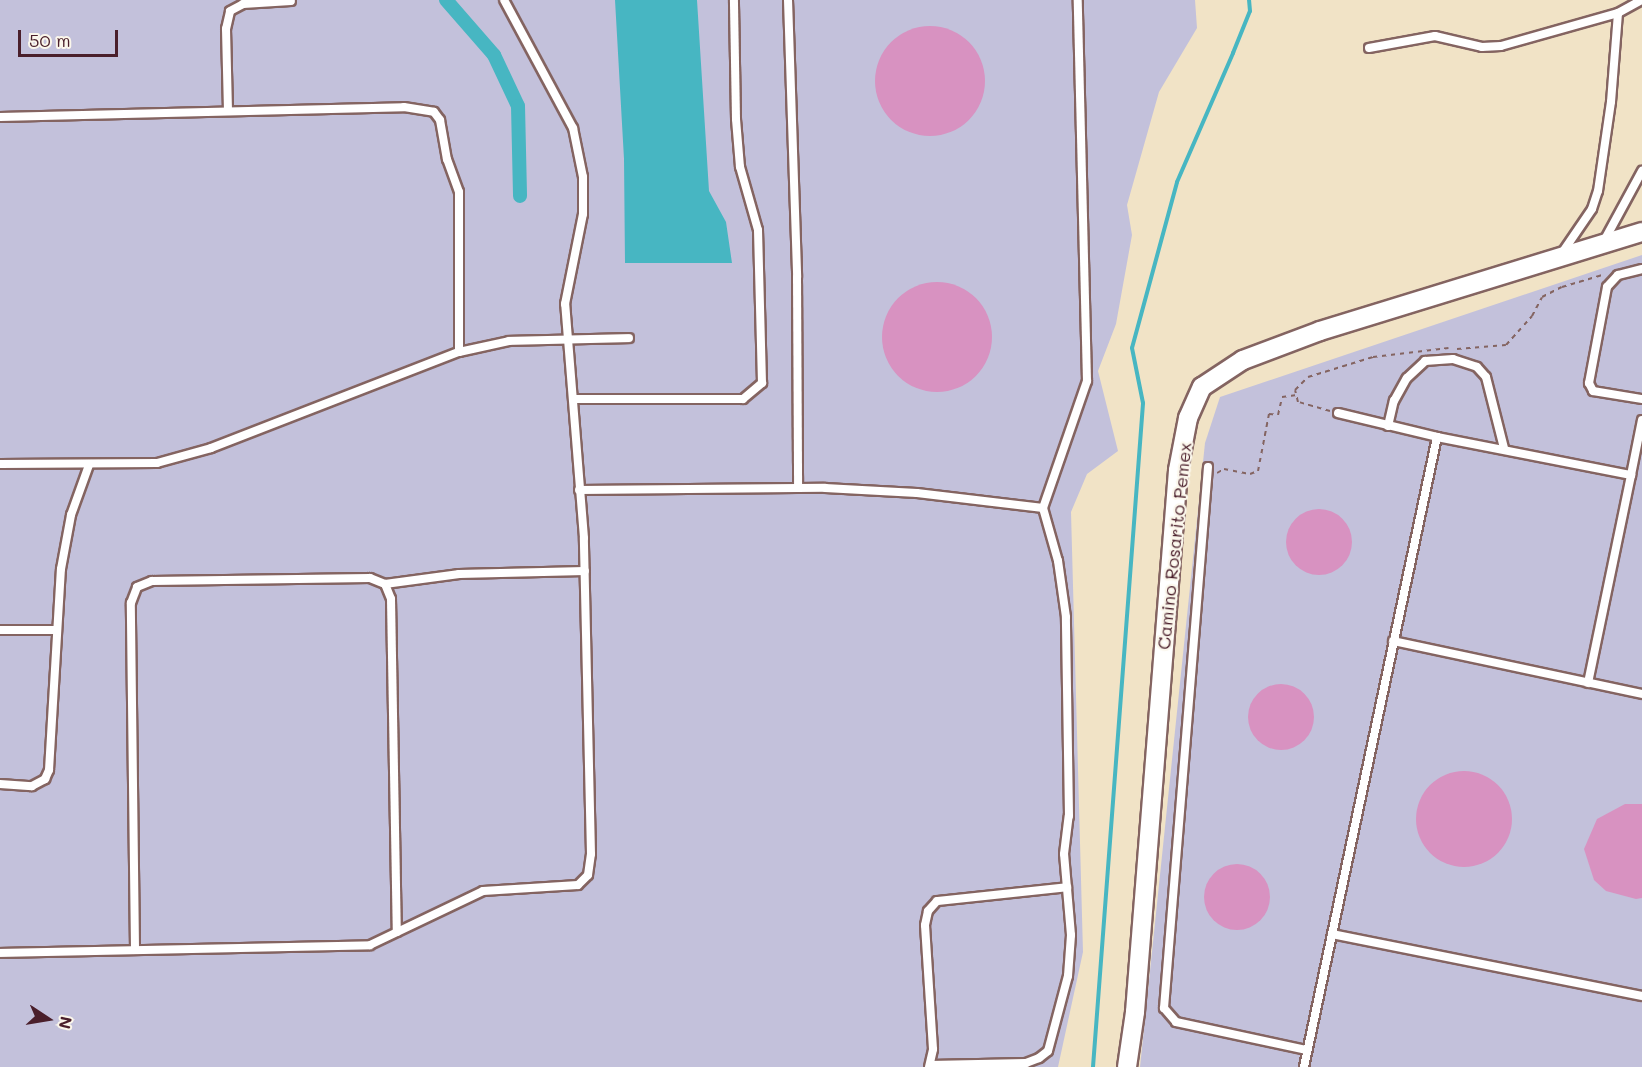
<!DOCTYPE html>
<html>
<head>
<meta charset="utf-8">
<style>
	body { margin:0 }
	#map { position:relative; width:1642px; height:1067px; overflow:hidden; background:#f1e3c6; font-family:Mali,sans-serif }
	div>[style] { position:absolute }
	.industrial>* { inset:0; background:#c3c1db }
	.water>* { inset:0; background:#47b6c2 }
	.stream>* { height:4px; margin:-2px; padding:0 2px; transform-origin:2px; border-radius:2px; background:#47b6c2 }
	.canal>* { height:14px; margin:-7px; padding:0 7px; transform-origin:7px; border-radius:7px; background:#47b6c2 }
	.building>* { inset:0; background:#d892c1 }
	.round { border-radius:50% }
	.path>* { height:2px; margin-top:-1px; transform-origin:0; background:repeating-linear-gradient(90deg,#846461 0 4.5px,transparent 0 9px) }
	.roads { filter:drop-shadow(2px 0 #846461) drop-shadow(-2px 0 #846461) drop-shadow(0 2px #846461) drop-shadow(0 -2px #846461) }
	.service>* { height:8px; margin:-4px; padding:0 4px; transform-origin:4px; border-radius:4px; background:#fff }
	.tertiary>* { height:18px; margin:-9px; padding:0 9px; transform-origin:9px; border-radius:9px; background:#fff }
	span { translate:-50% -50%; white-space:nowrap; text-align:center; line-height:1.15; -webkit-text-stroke:4.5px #fbf7ec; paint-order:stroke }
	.street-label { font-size:18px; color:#4a1f2b }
	.north { position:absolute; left:18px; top:989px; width:60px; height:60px; -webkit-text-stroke:4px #fbf7ec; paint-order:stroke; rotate:102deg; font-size:16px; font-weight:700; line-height:24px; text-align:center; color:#4a1f2b }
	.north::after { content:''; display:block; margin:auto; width:21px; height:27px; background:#4a1f2b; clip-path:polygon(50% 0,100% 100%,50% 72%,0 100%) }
	.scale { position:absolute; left:18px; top:30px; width:100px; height:27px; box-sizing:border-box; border:3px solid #4a1f2b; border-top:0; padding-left:8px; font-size:18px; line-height:21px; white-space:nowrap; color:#4a1f2b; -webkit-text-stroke:4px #fbf7ec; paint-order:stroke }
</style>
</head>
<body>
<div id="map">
	<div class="industrial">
		<i style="clip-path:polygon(0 0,1195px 0,1197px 28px,1159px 92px,1127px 205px,1132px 235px,1116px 324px,1098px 371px,1118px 451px,1087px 474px,1071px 512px,1083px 952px,1058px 1067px,0 1067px)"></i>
		<i style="clip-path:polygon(1642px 255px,1642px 1067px,1140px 1067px,1205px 443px,1220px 397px)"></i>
	</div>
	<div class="water">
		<i style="clip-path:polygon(615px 0,697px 0,709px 191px,726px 222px,732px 263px,625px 263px,624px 159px)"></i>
	</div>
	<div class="stream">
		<i style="left:1093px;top:1067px;width:666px;rotate:-85.69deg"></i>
		<i style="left:1143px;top:403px;width:56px;rotate:-101.3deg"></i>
		<i style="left:1132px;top:348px;width:172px;rotate:-74.8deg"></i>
		<i style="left:1177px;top:182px;width:141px;rotate:-66.5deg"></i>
		<i style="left:1233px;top:53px;width:45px;rotate:-68deg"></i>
		<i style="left:1250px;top:11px;width:11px;rotate:-95deg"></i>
	</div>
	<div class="canal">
		<i style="left:446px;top:0;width:73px;rotate:48.9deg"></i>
		<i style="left:494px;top:55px;width:56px;rotate:64.8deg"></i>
		<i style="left:518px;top:106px;width:90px;rotate:88.7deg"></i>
	</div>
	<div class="building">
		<i class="round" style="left:875px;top:26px;width:110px;height:110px"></i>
		<i class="round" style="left:882px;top:282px;width:110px;height:110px"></i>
		<i class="round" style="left:1286px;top:509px;width:66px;height:66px"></i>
		<i class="round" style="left:1248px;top:684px;width:66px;height:66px"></i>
		<i class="round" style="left:1416px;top:771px;width:96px;height:96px"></i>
		<i style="clip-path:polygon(1625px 804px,1642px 804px,1642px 898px,1636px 899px,1606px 891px,1594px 880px,1584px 849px,1597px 819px)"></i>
		<i class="round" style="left:1204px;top:864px;width:66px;height:66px"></i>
	</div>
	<div class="path">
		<i style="left:1457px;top:349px;width:49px;rotate:-4.7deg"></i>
		<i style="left:1506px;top:345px;width:39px;rotate:-48deg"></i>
		<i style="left:1532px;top:316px;width:21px;rotate:-62deg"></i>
		<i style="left:1542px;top:297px;width:22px;rotate:-27deg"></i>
		<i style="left:1562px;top:287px;width:42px;rotate:-16.7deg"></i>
		<i style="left:1330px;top:411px;width:33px;rotate:-164deg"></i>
		<i style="left:1298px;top:402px;width:12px;rotate:-104deg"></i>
		<i style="left:1295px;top:390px;width:18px;rotate:-45deg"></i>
		<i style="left:1308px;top:377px;width:68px;rotate:-17.1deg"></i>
		<i style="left:1373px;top:357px;width:76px;rotate:-6.8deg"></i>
		<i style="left:1217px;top:473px;width:8px;rotate:-30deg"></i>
		<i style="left:1224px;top:469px;width:26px;rotate:11deg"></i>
		<i style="left:1250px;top:474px;width:9px;rotate:-21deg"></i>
		<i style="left:1258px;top:471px;width:58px;rotate:-79.1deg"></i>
		<i style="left:1269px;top:414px;width:9px;rotate:6deg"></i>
		<i style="left:1278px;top:415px;width:18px;rotate:-77deg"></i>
		<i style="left:1282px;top:397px;width:15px;rotate:-8deg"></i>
	</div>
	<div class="roads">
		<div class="service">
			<i style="left:788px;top:0;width:277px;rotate:88.1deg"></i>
			<i style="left:797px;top:277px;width:210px;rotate:89.7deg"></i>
			<i style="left:1369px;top:48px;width:67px;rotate:-10.3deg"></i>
			<i style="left:1435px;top:36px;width:48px;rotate:13.2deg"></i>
			<i style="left:1482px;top:47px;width:19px;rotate:-3deg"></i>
			<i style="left:1501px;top:46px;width:122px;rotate:-15.8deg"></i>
			<i style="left:228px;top:111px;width:82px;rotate:-91.4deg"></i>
			<i style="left:226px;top:29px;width:18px;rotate:-77deg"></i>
			<i style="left:230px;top:11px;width:15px;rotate:-28deg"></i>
			<i style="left:243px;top:4px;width:48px;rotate:-3.6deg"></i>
			<i style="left:0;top:117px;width:404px;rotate:-1.4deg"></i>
			<i style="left:404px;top:107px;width:30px;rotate:9deg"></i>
			<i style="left:434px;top:112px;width:10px;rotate:53deg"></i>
			<i style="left:440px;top:120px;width:40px;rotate:80deg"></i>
			<i style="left:447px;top:159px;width:35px;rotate:70deg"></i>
			<i style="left:459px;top:192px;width:160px;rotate:90deg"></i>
			<i style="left:1604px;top:241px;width:80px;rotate:-61.5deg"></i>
			<i style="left:1562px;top:253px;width:53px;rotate:-55.7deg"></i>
			<i style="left:1592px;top:209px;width:19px;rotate:-72deg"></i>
			<i style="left:1598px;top:191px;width:90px;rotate:-81.7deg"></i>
			<i style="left:1611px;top:102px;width:89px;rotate:-85.5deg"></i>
			<i style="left:1618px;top:13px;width:26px;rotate:-29deg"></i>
			<i style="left:1642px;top:269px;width:25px;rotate:166deg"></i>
			<i style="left:1618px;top:275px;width:16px;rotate:133deg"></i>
			<i style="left:1607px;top:287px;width:98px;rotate:100.6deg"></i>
			<i style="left:1589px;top:383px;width:9px;rotate:63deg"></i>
			<i style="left:1593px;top:391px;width:50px;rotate:9.3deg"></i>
			<i style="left:574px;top:399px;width:169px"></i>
			<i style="left:743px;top:399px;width:25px;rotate:-40deg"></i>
			<i style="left:762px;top:383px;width:153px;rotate:-91.5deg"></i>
			<i style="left:758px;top:230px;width:66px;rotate:-105.9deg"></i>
			<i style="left:740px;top:167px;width:48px;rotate:-94.8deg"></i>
			<i style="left:736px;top:119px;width:119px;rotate:-91deg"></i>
			<i style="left:1338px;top:413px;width:102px;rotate:13.6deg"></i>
			<i style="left:1388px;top:426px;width:26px;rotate:-77deg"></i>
			<i style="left:1394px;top:401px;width:26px;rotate:-61deg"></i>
			<i style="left:1407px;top:378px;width:25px;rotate:-43deg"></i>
			<i style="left:1425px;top:361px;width:28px;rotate:-4deg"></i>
			<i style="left:1453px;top:359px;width:25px;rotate:18deg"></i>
			<i style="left:1477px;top:367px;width:13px;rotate:48deg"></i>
			<i style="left:1486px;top:377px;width:73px;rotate:75.8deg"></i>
			<i style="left:0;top:464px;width:157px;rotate:-0.4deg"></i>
			<i style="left:157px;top:463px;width:56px;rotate:-15.5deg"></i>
			<i style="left:211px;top:448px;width:266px;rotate:-21.2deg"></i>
			<i style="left:459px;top:352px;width:51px;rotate:-12.4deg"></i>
			<i style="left:509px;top:341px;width:120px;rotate:-1.4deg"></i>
			<i style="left:1208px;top:467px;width:543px;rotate:94.65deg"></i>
			<i style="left:1164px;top:1008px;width:18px;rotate:49deg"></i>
			<i style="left:1176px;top:1022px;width:134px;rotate:12.1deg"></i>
			<i style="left:579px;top:490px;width:246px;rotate:-0.5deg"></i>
			<i style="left:825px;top:488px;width:92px;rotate:3.1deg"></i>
			<i style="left:917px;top:493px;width:127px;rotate:6.8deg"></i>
			<i style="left:1043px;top:508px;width:134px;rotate:-70.9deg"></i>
			<i style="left:1087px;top:381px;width:381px;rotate:-91.4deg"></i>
			<i style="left:385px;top:584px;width:75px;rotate:-7.7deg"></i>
			<i style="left:459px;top:574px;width:126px;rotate:-1.4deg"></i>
			<i style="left:0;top:630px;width:56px"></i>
			<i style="left:1393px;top:641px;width:255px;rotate:12deg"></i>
			<i style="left:1588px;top:683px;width:212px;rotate:-78.3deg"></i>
			<i style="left:0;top:784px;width:32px;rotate:4deg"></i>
			<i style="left:32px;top:786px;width:15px;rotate:-28deg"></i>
			<i style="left:45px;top:779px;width:10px;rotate:-66deg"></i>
			<i style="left:49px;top:770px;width:201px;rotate:-86.6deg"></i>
			<i style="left:61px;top:569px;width:55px;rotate:-79.5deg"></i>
			<i style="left:71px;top:515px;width:53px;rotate:-70.2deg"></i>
			<i style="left:1332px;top:934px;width:316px;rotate:11.3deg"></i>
			<i style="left:135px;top:948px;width:345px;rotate:-90.7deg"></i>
			<i style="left:131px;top:603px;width:17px;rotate:-69deg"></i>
			<i style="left:137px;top:587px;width:16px;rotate:-22deg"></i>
			<i style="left:152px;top:581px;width:218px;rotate:-0.8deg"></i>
			<i style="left:370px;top:578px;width:16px;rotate:22deg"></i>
			<i style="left:385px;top:584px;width:16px;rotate:68deg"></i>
			<i style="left:391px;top:599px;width:333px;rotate:89deg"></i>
			<i style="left:0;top:953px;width:370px;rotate:-1.2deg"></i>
			<i style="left:370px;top:945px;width:125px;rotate:-25.5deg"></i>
			<i style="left:483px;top:891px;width:95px;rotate:-3.6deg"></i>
			<i style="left:578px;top:885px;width:14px;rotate:-45deg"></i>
			<i style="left:588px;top:875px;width:21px;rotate:-82deg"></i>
			<i style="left:591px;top:854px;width:316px;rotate:-91.3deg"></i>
			<i style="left:584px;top:538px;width:235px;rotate:-94.6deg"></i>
			<i style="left:565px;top:304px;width:92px;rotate:-78.7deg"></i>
			<i style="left:583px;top:214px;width:37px;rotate:-90deg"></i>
			<i style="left:583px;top:177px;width:50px;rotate:-101.5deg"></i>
			<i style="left:573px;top:128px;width:145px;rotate:-118.3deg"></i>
			<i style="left:930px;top:1065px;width:96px;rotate:-1.2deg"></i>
			<i style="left:1026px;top:1063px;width:14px;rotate:-21deg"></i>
			<i style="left:1039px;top:1058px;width:11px;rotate:-38deg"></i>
			<i style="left:1048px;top:1051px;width:78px;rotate:-75.1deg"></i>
			<i style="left:1068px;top:976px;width:41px;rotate:-85.8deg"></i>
			<i style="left:1071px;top:935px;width:81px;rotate:-94.9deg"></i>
			<i style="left:1064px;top:854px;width:38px;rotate:-83deg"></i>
			<i style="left:1069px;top:816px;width:199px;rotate:-90.9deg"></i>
			<i style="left:1066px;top:617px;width:57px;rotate:-98.1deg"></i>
			<i style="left:1058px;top:561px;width:55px;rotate:-105.8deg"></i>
			<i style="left:929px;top:1067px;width:18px;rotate:-77deg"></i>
			<i style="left:933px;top:1049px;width:124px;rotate:-93.7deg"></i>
			<i style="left:925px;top:925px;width:14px;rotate:-78deg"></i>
			<i style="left:928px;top:911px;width:13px;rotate:-48deg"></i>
			<i style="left:937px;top:901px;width:131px;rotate:-6.1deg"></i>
			<i style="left:1304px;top:1067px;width:644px;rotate:-78.08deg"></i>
			<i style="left:1437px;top:437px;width:198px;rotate:11.1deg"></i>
			<i style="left:1631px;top:475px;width:56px;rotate:-78.7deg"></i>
		</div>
		<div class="tertiary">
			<i style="left:1127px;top:1067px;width:56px;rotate:-81.7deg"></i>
			<i style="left:1135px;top:1012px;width:544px;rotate:-85.46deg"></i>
			<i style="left:1178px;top:470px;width:53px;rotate:-79.1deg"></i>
			<i style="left:1188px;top:418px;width:34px;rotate:-66deg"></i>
			<i style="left:1202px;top:387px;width:49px;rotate:-33.4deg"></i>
			<i style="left:1243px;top:360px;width:82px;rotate:-20.6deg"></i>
			<i style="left:1320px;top:331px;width:337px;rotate:-17.1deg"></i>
		</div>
	</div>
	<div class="street-label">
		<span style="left:1174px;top:546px;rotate:-84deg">Camino Rosarito Pemex</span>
	</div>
	<div class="north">N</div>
	<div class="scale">50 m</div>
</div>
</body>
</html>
